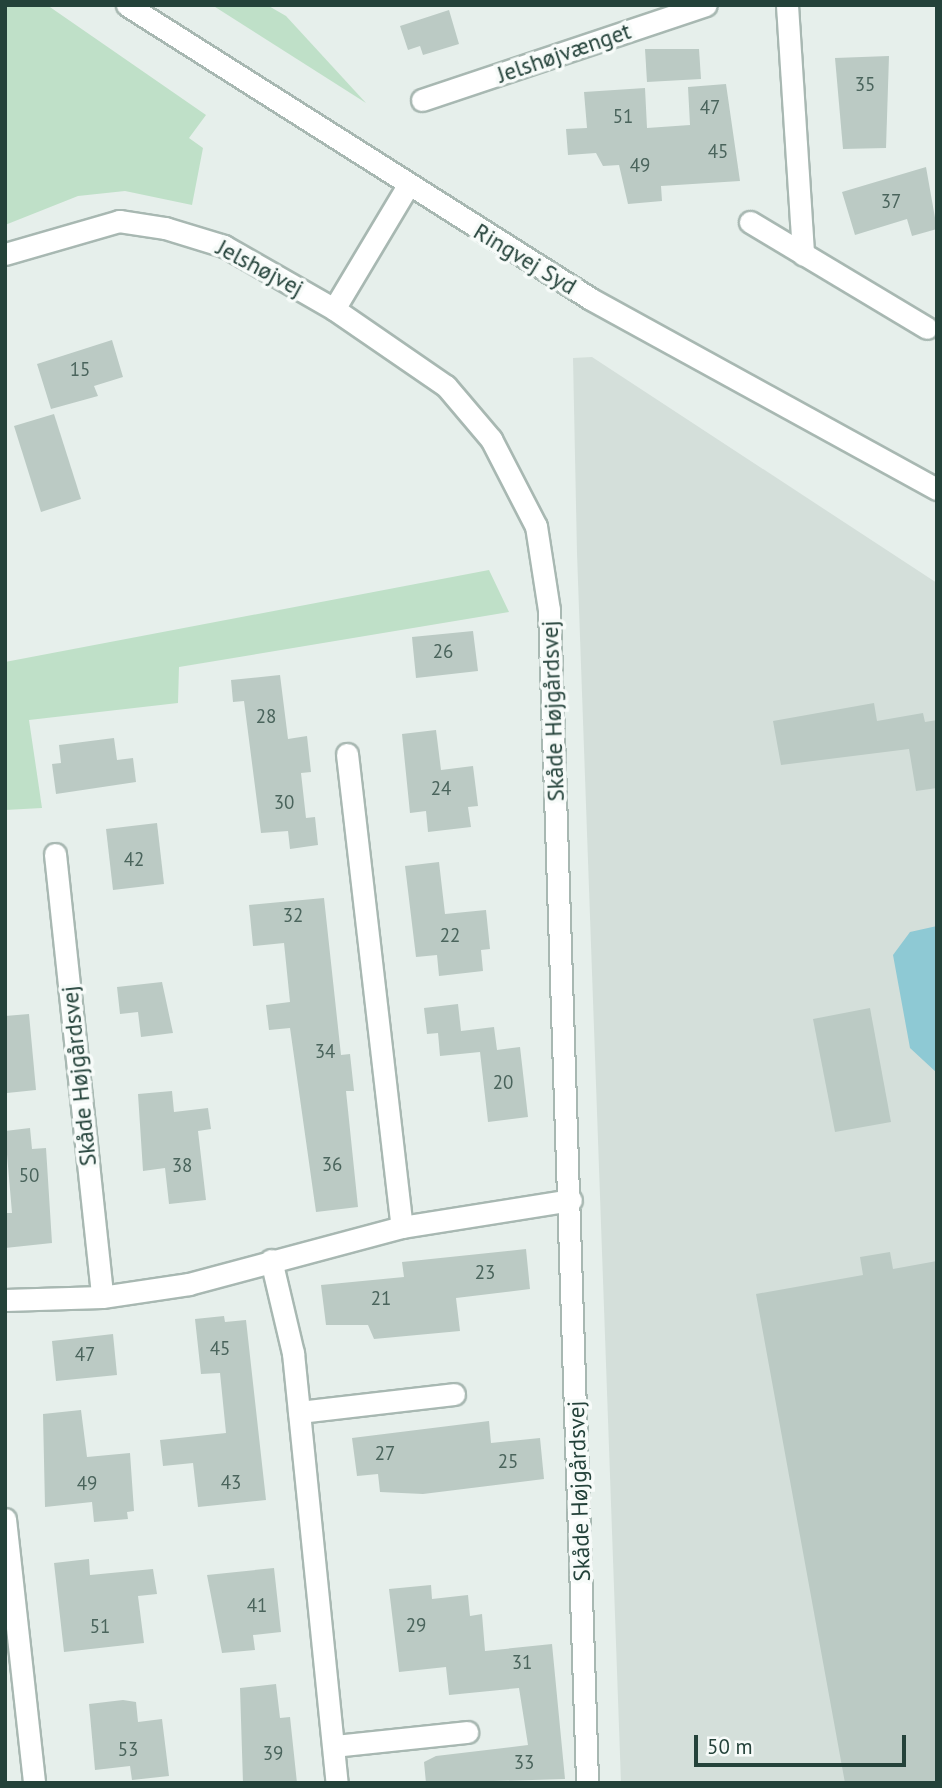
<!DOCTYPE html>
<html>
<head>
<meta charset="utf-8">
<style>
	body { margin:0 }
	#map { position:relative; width:942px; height:1788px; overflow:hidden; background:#e6efeb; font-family:"PT Sans",sans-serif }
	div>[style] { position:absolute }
	.built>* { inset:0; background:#d4dfda }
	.green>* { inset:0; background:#bfe0c8 }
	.water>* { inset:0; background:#8ec9d4 }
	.building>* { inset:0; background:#bbcac4 }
	.roads { filter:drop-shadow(2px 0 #a8b8b2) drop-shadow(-2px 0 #a8b8b2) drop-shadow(0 2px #a8b8b2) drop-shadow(0 -2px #a8b8b2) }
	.street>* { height:21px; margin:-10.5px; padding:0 10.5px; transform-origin:10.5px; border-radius:10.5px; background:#fff }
	.secondary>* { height:21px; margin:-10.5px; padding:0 10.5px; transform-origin:10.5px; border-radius:10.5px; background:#fff }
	span { translate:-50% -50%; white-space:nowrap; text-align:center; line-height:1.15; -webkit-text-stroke:7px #f7fbf9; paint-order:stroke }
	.number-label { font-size:19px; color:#4a645c }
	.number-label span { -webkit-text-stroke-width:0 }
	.street-label { font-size:23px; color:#24423a }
	.frame { position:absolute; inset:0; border:7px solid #24423a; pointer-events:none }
	.scale { position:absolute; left:694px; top:1735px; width:212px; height:32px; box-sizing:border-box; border:4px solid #24423a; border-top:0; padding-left:9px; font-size:21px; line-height:24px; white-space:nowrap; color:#24423a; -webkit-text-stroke:5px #f7fbf9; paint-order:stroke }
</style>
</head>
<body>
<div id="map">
	<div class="built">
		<i style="clip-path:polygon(592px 357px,937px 583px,937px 1783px,621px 1783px,577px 553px,573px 358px)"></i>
	</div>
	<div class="green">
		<i style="clip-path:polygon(5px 5px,47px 5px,206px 115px,189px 138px,203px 148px,192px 205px,125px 191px,78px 196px,5px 225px)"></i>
		<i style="clip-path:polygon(212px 5px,267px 5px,286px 16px,366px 103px)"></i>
		<i style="clip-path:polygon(489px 570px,509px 612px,179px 667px,178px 703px,29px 720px,42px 808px,5px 810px,5px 662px)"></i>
	</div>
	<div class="water">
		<i style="clip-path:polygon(937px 926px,935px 1000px,937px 1073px,910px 1048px,893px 955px,910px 932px)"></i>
	</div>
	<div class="building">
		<i style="clip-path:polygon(449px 10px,459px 44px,423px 55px,420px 46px,408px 50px,400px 26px)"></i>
		<i style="clip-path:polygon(645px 49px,699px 49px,701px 79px,647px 82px)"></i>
		<i style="clip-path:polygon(889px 56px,886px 148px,843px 149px,835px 58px)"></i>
		<i style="clip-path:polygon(726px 84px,740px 181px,661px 186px,662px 201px,628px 204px,619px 165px,603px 166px,596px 153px,568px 155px,566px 129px,587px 128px,584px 92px,645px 88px,647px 128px,690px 125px,688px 87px)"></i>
		<i style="clip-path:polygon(926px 167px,937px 229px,912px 236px,907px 219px,855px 235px,842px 192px)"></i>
		<i style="clip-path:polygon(112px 340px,123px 377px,94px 386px,98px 396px,51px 409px,37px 364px)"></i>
		<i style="clip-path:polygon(54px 414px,81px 499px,41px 512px,14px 426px)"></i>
		<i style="clip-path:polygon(473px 631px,478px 671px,416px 678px,412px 637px)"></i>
		<i style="clip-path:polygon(280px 675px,288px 739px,307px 736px,311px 772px,301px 773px,306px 818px,315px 817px,318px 845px,290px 849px,288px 831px,261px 833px,244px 701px,233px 702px,231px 680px)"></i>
		<i style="clip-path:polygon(874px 703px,877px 721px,923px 713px,925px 722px,937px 720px,937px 788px,916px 791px,909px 749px,781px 765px,773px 721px)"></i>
		<i style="clip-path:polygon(436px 730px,441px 770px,473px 766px,478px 806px,468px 807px,471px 827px,428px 832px,426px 811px,410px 813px,402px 734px)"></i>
		<i style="clip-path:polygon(114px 738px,117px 760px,133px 758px,136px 782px,56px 794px,52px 764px,61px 763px,59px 745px)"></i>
		<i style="clip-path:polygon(157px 823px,164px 884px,113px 890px,106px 829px)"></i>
		<i style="clip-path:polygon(439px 862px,445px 914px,486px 910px,490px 949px,481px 950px,483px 971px,439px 976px,437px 955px,416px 957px,405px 866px)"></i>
		<i style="clip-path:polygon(324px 898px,341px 1055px,350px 1054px,354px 1091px,346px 1091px,358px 1207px,316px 1212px,290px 1028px,269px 1030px,266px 1005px,290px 1002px,284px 943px,253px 946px,249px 905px)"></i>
		<i style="clip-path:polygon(162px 982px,173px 1033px,141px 1037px,138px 1012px,120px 1014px,117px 987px)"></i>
		<i style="clip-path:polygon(458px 1004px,461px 1031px,494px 1027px,497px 1050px,520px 1047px,528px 1117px,488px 1122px,480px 1052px,440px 1056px,438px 1033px,427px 1034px,424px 1008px)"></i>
		<i style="clip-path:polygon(870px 1008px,891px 1122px,835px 1132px,813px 1019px)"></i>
		<i style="clip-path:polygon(29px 1014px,36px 1090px,7px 1093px,5px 1016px)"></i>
		<i style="clip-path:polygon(172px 1091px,174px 1112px,208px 1108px,211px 1129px,198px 1131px,206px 1200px,169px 1204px,165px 1168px,143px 1171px,138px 1094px)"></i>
		<i style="clip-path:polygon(30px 1128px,32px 1149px,46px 1148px,52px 1243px,5px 1248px,5px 1213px,12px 1213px,5px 1131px)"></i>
		<i style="clip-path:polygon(526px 1249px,530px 1289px,456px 1298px,460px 1331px,374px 1339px,368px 1325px,326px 1325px,321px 1285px,404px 1277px,402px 1262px)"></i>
		<i style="clip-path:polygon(890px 1252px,893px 1269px,937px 1261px,937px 1783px,845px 1783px,756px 1294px,863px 1275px,860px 1257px)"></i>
		<i style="clip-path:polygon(224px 1316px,225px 1322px,246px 1320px,266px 1500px,198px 1507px,193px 1463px,163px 1466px,160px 1440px,226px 1433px,220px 1373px,201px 1374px,195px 1319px)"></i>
		<i style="clip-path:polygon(113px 1334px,117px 1375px,56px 1381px,52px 1341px)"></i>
		<i style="clip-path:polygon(81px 1410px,87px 1457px,130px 1453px,134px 1511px,127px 1512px,128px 1519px,94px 1522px,92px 1502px,45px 1507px,43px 1414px)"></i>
		<i style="clip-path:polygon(489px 1421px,491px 1443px,540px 1438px,544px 1479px,423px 1494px,380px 1492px,378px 1474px,357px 1476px,352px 1438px)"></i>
		<i style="clip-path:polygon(89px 1559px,90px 1575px,153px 1569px,157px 1594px,138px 1596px,144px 1643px,64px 1652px,54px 1563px)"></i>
		<i style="clip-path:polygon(274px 1568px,281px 1632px,253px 1635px,255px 1650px,222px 1653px,207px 1575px)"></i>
		<i style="clip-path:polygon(431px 1585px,432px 1599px,468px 1595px,470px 1616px,482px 1614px,485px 1651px,552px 1644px,565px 1779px,426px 1783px,424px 1762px,436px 1756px,528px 1745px,519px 1688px,449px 1695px,446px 1667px,399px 1672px,389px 1589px)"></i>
		<i style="clip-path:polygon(276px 1684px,280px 1718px,290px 1717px,297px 1783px,243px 1783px,240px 1688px)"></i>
		<i style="clip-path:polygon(123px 1700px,136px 1702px,138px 1722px,162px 1719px,169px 1776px,132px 1780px,130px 1766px,95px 1770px,89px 1704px)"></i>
	</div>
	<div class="roads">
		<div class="street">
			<i style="left:787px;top:5px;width:250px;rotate:86.3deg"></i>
			<i style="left:422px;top:100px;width:299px;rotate:-18.5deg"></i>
			<i style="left:750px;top:222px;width:206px;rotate:30.9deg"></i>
			<i style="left:334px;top:309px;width:136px;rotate:34.5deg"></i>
			<i style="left:446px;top:386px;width:70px;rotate:49.7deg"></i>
			<i style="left:491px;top:439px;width:98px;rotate:62.7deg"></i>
			<i style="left:536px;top:526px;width:85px;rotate:81.2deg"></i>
			<i style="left:549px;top:610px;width:1174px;rotate:88.14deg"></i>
			<i style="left:347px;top:754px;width:476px;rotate:83.4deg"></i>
			<i style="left:55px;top:854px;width:445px;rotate:83.9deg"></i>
			<i style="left:271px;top:1260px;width:96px;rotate:76.7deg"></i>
			<i style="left:293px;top:1353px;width:432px;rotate:84.2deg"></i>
			<i style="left:5px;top:1300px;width:97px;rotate:-1.8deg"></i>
			<i style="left:102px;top:1297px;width:88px;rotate:-8.5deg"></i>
			<i style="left:189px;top:1284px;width:220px;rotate:-15deg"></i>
			<i style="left:402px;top:1227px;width:171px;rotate:-9.1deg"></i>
			<i style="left:299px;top:1412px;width:156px;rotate:-6.6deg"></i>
			<i style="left:5px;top:1519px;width:266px;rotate:83.7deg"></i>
			<i style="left:334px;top:1746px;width:134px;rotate:-6deg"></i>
		</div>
		<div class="secondary">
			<i style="left:127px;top:5px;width:549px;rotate:32.36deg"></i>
			<i style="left:591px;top:299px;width:395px;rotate:28.8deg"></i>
			<i style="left:5px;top:254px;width:119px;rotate:-16.1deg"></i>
			<i style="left:119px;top:221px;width:47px;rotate:8.7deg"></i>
			<i style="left:165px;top:228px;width:62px;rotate:17deg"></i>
			<i style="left:224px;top:246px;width:127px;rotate:29.8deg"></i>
			<i style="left:334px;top:309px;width:142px;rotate:-59.1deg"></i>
		</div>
	</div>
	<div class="number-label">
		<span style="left:865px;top:85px">35</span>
		<span style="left:710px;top:108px">47</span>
		<span style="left:623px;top:117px">51</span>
		<span style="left:718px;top:152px">45</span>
		<span style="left:640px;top:166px">49</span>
		<span style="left:891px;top:202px">37</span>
		<span style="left:80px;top:370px">15</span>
		<span style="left:443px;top:652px">26</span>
		<span style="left:266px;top:717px">28</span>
		<span style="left:441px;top:789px">24</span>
		<span style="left:284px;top:803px">30</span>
		<span style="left:134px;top:860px">42</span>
		<span style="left:293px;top:916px">32</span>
		<span style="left:450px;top:936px">22</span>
		<span style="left:325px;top:1052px">34</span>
		<span style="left:503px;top:1083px">20</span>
		<span style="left:332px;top:1165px">36</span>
		<span style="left:182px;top:1166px">38</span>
		<span style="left:29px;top:1176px">50</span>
		<span style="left:485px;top:1273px">23</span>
		<span style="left:381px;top:1299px">21</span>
		<span style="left:220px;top:1349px">45</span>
		<span style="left:85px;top:1355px">47</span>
		<span style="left:385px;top:1454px">27</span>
		<span style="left:508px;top:1462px">25</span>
		<span style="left:231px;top:1483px">43</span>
		<span style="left:87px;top:1484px">49</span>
		<span style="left:257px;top:1606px">41</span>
		<span style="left:416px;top:1626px">29</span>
		<span style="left:100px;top:1627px">51</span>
		<span style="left:522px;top:1663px">31</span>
		<span style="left:128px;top:1750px">53</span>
		<span style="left:273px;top:1754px">39</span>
		<span style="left:524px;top:1763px">33</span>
	</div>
	<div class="street-label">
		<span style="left:564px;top:53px;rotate:-19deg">Jelshøjvænget</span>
		<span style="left:525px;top:259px;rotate:31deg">Ringvej Syd</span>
		<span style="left:260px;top:268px;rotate:28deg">Jelshøjvej</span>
		<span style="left:553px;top:711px;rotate:-92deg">Skåde Højgårdsvej</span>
		<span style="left:79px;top:1076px;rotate:-96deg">Skåde Højgårdsvej</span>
		<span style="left:579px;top:1491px;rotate:-92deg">Skåde Højgårdsvej</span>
	</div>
	<div class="frame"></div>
	<div class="scale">50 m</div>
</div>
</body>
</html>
